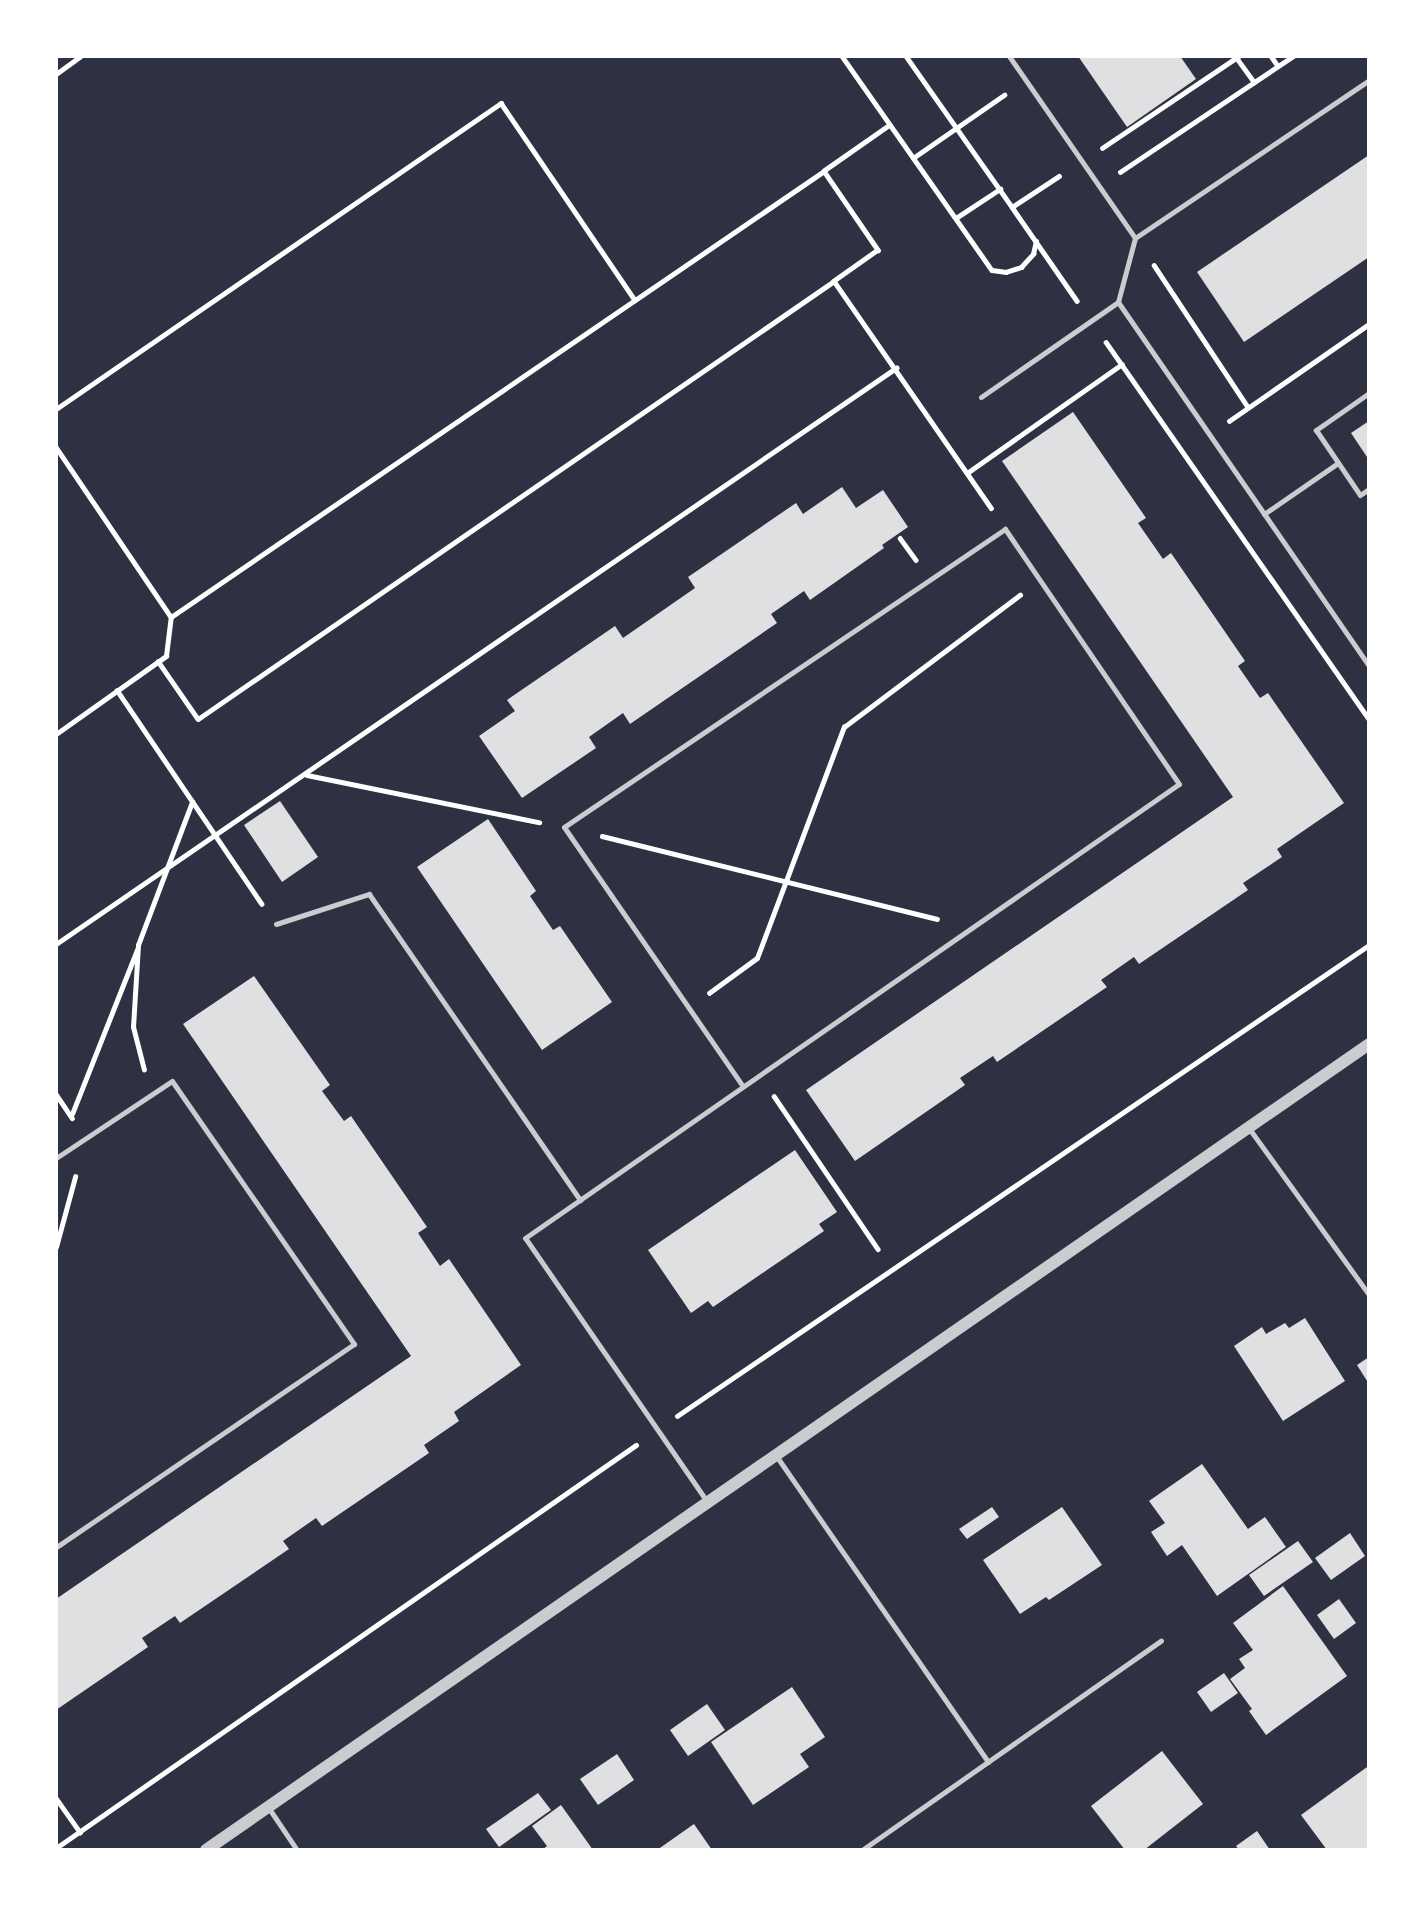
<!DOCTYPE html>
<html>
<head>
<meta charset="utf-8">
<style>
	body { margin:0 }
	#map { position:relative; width:1425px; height:1906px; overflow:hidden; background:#2d3142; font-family:Raleway,sans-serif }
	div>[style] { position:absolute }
	.building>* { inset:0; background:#e0e0e3 }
	.path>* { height:4.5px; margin:-2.25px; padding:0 2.25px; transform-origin:2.25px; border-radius:2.25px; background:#fff }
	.service>* { height:5px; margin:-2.5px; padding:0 2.5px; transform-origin:2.5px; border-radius:2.5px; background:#caccd0 }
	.tertiary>* { height:12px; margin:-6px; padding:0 6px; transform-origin:6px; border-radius:6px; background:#caccd0 }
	span { translate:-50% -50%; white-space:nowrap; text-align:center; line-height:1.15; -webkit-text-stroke:6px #fff; paint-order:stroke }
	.frame { position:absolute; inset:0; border:58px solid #fff; pointer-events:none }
</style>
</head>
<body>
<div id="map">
	<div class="building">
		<i style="clip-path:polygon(1078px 56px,1180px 56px,1196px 79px,1127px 127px)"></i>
		<i style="clip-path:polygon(1369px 155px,1369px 257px,1244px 342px,1197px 272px)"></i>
		<i style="clip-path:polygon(1073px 412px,1146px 518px,1138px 523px,1163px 559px,1171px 553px,1245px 661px,1238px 666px,1260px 698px,1268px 693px,1344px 803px,1277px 849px,1282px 857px,1243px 883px,1248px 890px,1139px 964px,1134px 957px,1101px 980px,1107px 987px,997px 1062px,993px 1056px,960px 1078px,965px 1085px,855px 1161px,806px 1090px,1233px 797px,1002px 461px)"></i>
		<i style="clip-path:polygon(1369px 421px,1369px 460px,1351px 433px)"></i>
		<i style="clip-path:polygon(842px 487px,856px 508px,883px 490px,908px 527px,882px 545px,884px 548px,810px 600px,804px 591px,771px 614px,777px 623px,630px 724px,623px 713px,589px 737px,596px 748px,522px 798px,479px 736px,515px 711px,507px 700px,615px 626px,623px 638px,695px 588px,688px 577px,796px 503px,803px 514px)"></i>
		<i style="clip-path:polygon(280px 801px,318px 857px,282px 882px,244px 825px)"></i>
		<i style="clip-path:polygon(488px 819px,536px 891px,530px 896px,553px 930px,560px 926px,612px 1002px,542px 1050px,417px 867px)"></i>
		<i style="clip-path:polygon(254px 976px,330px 1085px,322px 1091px,344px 1121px,351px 1116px,427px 1227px,418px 1233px,440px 1266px,449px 1259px,521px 1365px,454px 1412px,459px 1421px,424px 1445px,429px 1453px,322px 1526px,316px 1518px,283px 1541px,289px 1549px,180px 1623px,175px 1616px,142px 1638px,148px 1647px,56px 1710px,56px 1599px,411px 1356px,183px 1024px)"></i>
		<i style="clip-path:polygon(795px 1150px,837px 1212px,819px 1224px,824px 1231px,713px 1307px,708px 1301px,691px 1313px,648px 1250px)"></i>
		<i style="clip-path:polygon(1305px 1318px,1345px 1381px,1283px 1421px,1234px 1346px,1262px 1327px,1266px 1334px,1285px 1323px,1289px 1328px)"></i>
		<i style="clip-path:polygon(1369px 1357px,1369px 1384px,1357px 1365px)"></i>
		<i style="clip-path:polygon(1202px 1464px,1248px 1529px,1265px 1517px,1286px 1547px,1217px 1596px,1182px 1545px,1167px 1556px,1151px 1532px,1165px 1523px,1149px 1501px)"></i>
		<i style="clip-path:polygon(992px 1507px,999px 1517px,967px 1539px,959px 1529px)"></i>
		<i style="clip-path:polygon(1062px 1507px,1102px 1565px,1049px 1600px,1046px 1597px,1020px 1614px,983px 1560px)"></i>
		<i style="clip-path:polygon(1350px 1533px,1365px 1556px,1331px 1580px,1315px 1558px)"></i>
		<i style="clip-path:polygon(1298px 1541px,1313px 1562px,1264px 1596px,1249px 1575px)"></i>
		<i style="clip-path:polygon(1283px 1586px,1347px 1676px,1266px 1735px,1249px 1711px,1252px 1709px,1230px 1679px,1245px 1668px,1239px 1659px,1253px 1650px,1233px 1623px)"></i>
		<i style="clip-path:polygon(1339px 1599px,1356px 1623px,1334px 1639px,1317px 1615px)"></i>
		<i style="clip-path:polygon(1224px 1673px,1238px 1693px,1211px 1712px,1197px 1692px)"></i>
		<i style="clip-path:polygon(792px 1687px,825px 1737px,800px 1754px,809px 1767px,753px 1805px,711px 1742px)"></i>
		<i style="clip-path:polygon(707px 1704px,725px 1730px,688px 1756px,670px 1730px)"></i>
		<i style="clip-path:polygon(1162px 1751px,1203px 1804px,1144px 1850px,1125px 1850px,1091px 1806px)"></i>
		<i style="clip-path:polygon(617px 1754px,634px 1780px,598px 1805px,580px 1779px)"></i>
		<i style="clip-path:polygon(1367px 1767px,1369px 1850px,1327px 1850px,1301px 1815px)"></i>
		<i style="clip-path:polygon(538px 1793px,551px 1810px,499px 1847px,486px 1829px)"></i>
		<i style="clip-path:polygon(561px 1805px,593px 1850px,542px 1850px,547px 1846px,532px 1826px)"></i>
		<i style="clip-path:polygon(694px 1824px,712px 1850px,657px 1850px)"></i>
		<i style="clip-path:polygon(1257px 1831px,1270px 1850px,1239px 1850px,1236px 1846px)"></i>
	</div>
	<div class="path">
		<i style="left:842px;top:56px;width:261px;rotate:55deg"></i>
		<i style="left:992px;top:270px;width:14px;rotate:8deg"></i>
		<i style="left:1006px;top:272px;width:16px;rotate:-18deg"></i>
		<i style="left:1021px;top:267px;width:18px;rotate:-47deg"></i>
		<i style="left:1033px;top:254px;width:13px;rotate:-77deg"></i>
		<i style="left:906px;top:56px;width:184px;rotate:54.9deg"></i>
		<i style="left:1012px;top:207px;width:56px;rotate:-33.4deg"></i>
		<i style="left:1271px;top:56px;width:12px;rotate:55deg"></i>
		<i style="left:1236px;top:57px;width:31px;rotate:54deg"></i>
		<i style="left:56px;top:74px;width:31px;rotate:-36deg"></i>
		<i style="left:890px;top:125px;width:80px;rotate:145.1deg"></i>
		<i style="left:824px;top:171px;width:96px;rotate:55.6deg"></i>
		<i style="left:878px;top:250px;width:54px;rotate:144.8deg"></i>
		<i style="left:834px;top:281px;width:276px;rotate:55.3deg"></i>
		<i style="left:1102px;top:148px;width:165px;rotate:-33.9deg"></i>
		<i style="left:913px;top:158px;width:111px;rotate:-34.7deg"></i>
		<i style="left:1120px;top:172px;width:208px;rotate:-33.8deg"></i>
		<i style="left:1012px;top:207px;width:114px;rotate:55.3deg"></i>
		<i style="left:956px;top:218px;width:53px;rotate:-33.4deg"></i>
		<i style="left:1154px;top:265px;width:170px;rotate:56.5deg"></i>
		<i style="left:1106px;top:342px;width:460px;rotate:55.1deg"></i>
		<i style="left:56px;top:409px;width:540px;rotate:-34.51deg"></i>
		<i style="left:501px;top:103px;width:238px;rotate:55.8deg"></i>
		<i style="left:1229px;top:421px;width:170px;rotate:-34.7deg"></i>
		<i style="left:56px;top:447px;width:205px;rotate:55.9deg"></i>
		<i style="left:967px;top:473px;width:189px;rotate:-35.1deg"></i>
		<i style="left:900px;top:538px;width:27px;rotate:54deg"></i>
		<i style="left:158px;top:661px;width:70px;rotate:55.4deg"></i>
		<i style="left:198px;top:719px;width:772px;rotate:-34.55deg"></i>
		<i style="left:117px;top:690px;width:258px;rotate:55.9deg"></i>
		<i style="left:56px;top:734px;width:135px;rotate:-35.3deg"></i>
		<i style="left:166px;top:656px;width:39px;rotate:-83deg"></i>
		<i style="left:171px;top:617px;width:791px;rotate:-34.33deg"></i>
		<i style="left:307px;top:775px;width:237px;rotate:11.5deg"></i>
		<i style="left:602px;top:836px;width:345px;rotate:13.9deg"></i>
		<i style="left:56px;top:944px;width:1019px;rotate:-34.44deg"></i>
		<i style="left:709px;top:993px;width:59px;rotate:-36.1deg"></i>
		<i style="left:757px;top:958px;width:247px;rotate:-69.4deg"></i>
		<i style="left:844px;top:727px;width:220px;rotate:-36.9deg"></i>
		<i style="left:144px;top:1070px;width:44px;rotate:-104.3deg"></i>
		<i style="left:133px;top:1027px;width:82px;rotate:-86.5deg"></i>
		<i style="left:138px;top:945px;width:153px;rotate:-69.3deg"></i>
		<i style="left:56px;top:1094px;width:29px;rotate:56deg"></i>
		<i style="left:774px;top:1096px;width:185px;rotate:55.8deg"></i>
		<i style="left:72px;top:1114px;width:176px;rotate:-68.4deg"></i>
		<i style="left:56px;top:1247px;width:73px;rotate:-74.8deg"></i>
		<i style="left:677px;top:1416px;width:837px;rotate:-34.24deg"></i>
		<i style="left:56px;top:1798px;width:42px;rotate:54.8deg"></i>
		<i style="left:56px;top:1848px;width:706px;rotate:-34.79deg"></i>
	</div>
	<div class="service">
		<i style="left:1009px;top:56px;width:221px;rotate:55.3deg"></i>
		<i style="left:1135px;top:238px;width:66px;rotate:104.9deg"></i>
		<i style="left:1118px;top:302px;width:442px;rotate:55.4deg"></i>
		<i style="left:1135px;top:238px;width:282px;rotate:-34deg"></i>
		<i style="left:1369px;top:393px;width:65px;rotate:145.1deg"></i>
		<i style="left:1316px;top:430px;width:78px;rotate:55.9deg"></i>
		<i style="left:1360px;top:495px;width:11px;rotate:-34deg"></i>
		<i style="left:981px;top:397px;width:167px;rotate:-34.7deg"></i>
		<i style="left:1264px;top:514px;width:90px;rotate:-34.6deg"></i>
		<i style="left:276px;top:924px;width:98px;rotate:-17.9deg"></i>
		<i style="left:369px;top:894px;width:372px;rotate:55.4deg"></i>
		<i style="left:1248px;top:1127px;width:207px;rotate:54.2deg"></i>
		<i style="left:56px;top:1158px;width:139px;rotate:-33.6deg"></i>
		<i style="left:172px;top:1081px;width:320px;rotate:55.3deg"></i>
		<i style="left:354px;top:1344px;width:361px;rotate:145.7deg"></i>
		<i style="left:777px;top:1457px;width:371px;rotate:55.3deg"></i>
		<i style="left:706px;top:1500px;width:318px;rotate:-124.6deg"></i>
		<i style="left:525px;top:1238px;width:796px;rotate:-34.77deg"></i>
		<i style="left:1179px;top:784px;width:309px;rotate:-124.3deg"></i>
		<i style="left:1005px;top:529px;width:532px;rotate:145.95deg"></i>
		<i style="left:564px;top:827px;width:313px;rotate:55.4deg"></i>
		<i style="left:268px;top:1807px;width:52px;rotate:56deg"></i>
		<i style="left:862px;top:1850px;width:365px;rotate:-35deg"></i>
	</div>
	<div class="tertiary">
		<i style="left:206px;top:1850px;width:1415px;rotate:-34.72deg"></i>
	</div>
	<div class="frame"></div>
</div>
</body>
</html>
